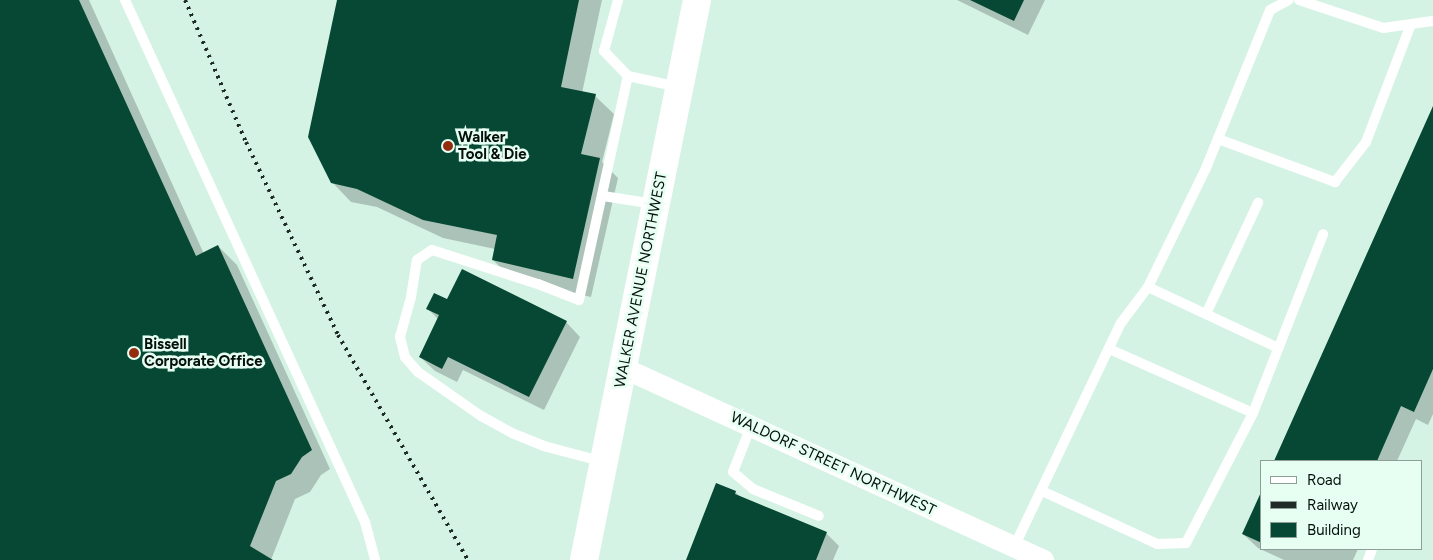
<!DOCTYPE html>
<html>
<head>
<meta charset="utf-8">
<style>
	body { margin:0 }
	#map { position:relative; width:1433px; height:560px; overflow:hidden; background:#d5f3e5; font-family:Figtree,sans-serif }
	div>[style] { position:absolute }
	.shadow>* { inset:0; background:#0003 }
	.building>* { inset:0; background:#064834 }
	.lane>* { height:10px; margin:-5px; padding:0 5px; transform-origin:5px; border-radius:5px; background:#fff }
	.street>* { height:21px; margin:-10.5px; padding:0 10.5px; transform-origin:10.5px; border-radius:10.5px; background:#fff }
	.secondary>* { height:28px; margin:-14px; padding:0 14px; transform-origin:14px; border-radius:14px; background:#fff }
	.rail>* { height:4px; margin-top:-2px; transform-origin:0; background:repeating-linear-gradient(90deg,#1f2b26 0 2.5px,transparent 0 7.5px) }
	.dots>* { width:14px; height:14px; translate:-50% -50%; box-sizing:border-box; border:2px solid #e7fff3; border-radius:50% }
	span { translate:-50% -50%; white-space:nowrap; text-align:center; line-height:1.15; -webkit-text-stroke:5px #e7fff3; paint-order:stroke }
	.poi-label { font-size:15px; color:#06100c; font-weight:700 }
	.left { translate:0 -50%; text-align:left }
	.street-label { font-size:15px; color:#06100c }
	.legend { position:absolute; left:1260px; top:460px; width:162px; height:90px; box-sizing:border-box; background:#e7fff3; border:1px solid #8d9f97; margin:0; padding:6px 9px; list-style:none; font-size:15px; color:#06100c }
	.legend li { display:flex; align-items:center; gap:10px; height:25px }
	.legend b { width:25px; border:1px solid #8d9f97 }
</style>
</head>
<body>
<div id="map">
	<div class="shadow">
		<i style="clip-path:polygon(0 0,89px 0,204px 254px,218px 246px,237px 265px,330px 469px,321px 475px,310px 492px,295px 499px,271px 560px,0 560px)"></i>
		<i style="clip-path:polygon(338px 0,602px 0,582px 93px,595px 96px,614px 114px,602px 162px,618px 178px,591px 297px,512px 279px,493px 260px,495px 249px,443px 238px,377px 207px,351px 202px,332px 182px)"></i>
		<i style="clip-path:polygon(957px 0,1045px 0,1028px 35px)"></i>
		<i style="clip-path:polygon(1433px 109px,1433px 414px,1428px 425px,1416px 419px,1397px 461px,1276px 461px)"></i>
		<i style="clip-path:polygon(448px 301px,566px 322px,580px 337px,544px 410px,463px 370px,457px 382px,435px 371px,420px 357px,439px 320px,427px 308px)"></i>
		<i style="clip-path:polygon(735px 492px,742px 498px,826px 533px,839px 546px,833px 560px,687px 560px)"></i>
		<i style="clip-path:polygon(1262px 493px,1262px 549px,1358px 549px,1353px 560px,1284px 560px,1258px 548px,1243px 534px)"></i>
	</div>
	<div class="building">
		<i style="clip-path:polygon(0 0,79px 0,196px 256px,218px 245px,312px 450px,302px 457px,291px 474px,276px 481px,250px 546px,273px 560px,0 560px)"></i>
		<i style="clip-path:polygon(337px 0,579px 0,561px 87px,596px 94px,581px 154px,600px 158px,573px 279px,492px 260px,497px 235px,423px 220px,357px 189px,331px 183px,308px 137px)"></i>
		<i style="clip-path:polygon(970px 0,1024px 0,1014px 21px)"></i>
		<i style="clip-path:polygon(1433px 106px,1433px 369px,1414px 412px,1401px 406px,1377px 461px,1274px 461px)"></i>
		<i style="clip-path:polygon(462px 269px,567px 321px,529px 397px,448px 357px,442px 369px,419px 357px,439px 315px,426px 309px,434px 293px,447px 299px)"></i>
		<i style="clip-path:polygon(716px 483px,736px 491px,735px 494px,827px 532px,816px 560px,686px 560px)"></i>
		<i style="clip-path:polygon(1262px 490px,1262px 543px,1242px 534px)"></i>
	</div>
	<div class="lane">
		<i style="left:125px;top:0;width:575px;rotate:65.31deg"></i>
		<i style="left:365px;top:522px;width:39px;rotate:75deg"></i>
		<i style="left:1299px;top:0;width:89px;rotate:18.4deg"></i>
		<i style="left:1383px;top:28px;width:50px;rotate:-8deg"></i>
		<i style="left:628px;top:76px;width:51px;rotate:12.4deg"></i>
		<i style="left:1218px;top:139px;width:125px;rotate:20.2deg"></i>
		<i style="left:1335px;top:182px;width:51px;rotate:-52.2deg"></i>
		<i style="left:1366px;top:142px;width:126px;rotate:-69.1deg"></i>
		<i style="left:603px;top:196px;width:52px;rotate:8.9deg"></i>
		<i style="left:1148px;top:287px;width:144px;rotate:25.1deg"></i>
		<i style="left:1206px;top:314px;width:123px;rotate:-64.9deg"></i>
		<i style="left:1253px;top:413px;width:192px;rotate:-68.6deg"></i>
		<i style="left:751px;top:426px;width:49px;rotate:111.4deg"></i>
		<i style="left:733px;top:472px;width:26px;rotate:40deg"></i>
		<i style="left:753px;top:489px;width:71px;rotate:22.2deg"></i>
		<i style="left:604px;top:462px;width:62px;rotate:-165.1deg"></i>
		<i style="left:544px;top:446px;width:35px;rotate:-158deg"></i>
		<i style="left:512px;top:433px;width:35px;rotate:-151deg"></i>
		<i style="left:481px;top:416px;width:77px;rotate:-145.1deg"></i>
		<i style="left:418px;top:372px;width:20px;rotate:-131deg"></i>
		<i style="left:405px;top:357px;width:21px;rotate:-104deg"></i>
		<i style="left:400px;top:337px;width:41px;rotate:-74.6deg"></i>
		<i style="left:411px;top:297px;width:37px;rotate:-81deg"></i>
		<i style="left:417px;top:260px;width:18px;rotate:-34deg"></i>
		<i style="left:432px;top:250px;width:111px;rotate:17.8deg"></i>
		<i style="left:538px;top:284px;width:44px;rotate:21.3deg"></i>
		<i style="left:579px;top:300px;width:229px;rotate:-77.7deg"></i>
		<i style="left:628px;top:76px;width:35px;rotate:-134deg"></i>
		<i style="left:604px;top:51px;width:53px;rotate:-74.6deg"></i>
		<i style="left:1042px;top:491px;width:127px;rotate:24.7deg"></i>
		<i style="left:1157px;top:544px;width:29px;rotate:-2deg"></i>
		<i style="left:1186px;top:543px;width:146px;rotate:-62.7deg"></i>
		<i style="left:1253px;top:413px;width:158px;rotate:-156deg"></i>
		<i style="left:1014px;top:547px;width:248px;rotate:-64.5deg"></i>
		<i style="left:1121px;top:323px;width:45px;rotate:-53.1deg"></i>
		<i style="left:1148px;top:287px;width:132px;rotate:-64deg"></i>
		<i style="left:1206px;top:168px;width:170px;rotate:-67.9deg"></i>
		<i style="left:1270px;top:10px;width:21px;rotate:-28deg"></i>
		<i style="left:1368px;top:560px;width:12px;rotate:-70deg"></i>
	</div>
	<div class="street">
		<i style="left:624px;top:368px;width:461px;rotate:24.6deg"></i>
	</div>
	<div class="secondary">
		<i style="left:584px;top:560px;width:571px;rotate:-78.59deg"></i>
	</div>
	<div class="rail">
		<i style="left:185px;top:0;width:155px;rotate:66.8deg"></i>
		<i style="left:246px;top:142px;width:214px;rotate:64.5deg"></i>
		<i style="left:338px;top:335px;width:260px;rotate:60deg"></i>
	</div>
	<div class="dots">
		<i style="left:448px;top:146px;background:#942d0e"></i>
		<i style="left:134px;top:353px;background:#942d0e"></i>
	</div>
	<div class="poi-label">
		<span class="left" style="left:458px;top:146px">Walker<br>Tool &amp; Die</span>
		<span class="left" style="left:144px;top:353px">Bissell<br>Corporate Office</span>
	</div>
	<div class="street-label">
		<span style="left:641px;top:280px;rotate:-79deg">WALKER AVENUE NORTHWEST</span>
		<span style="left:833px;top:464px;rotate:25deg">WALDORF STREET NORTHWEST</span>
	</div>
	<ul class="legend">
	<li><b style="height:6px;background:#fff"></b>Road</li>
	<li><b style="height:6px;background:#1f2b26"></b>Railway</li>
	<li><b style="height:14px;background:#064834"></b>Building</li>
	</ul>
</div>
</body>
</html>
